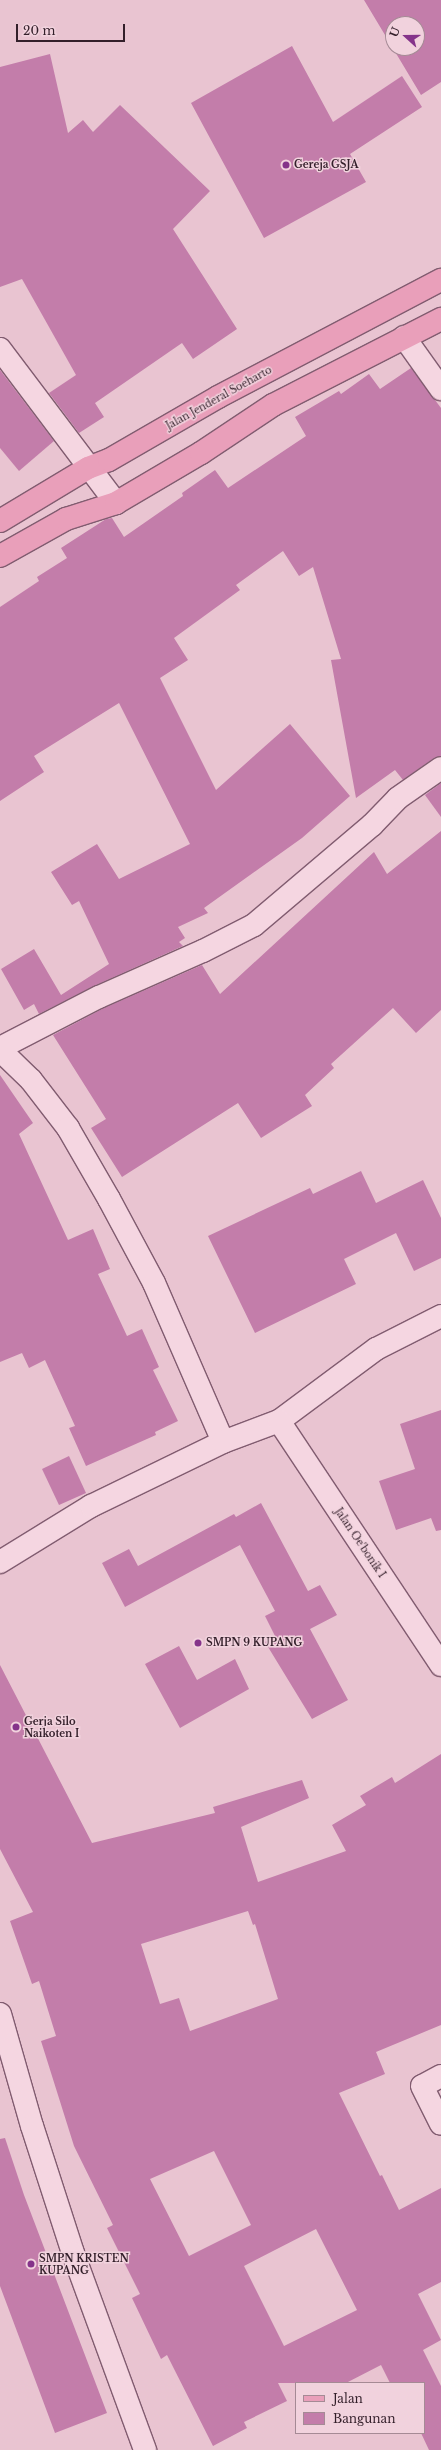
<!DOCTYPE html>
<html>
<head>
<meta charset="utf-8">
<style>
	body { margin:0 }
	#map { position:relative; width:441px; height:2450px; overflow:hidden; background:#e9c4d1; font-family:"Libre Baskerville",serif }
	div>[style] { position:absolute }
	.building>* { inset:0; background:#c37daa }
	.roads { filter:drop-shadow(1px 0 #815c70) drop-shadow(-1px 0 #815c70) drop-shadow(0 1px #815c70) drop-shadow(0 -1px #815c70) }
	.street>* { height:22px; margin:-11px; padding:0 11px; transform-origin:11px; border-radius:11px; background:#f5d6e1 }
	.secondary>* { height:22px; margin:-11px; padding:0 11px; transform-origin:11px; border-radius:11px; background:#f5d6e1 }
	.primary>* { height:22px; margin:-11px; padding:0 11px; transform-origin:11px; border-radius:11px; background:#e99fba }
	.dots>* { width:11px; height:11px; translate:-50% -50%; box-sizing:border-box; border:2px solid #f1d2dd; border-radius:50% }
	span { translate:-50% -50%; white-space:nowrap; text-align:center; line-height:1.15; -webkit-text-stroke:3px #f1d2dd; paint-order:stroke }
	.poi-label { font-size:10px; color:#331f2a; font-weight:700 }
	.left { translate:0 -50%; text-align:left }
	.street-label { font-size:10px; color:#331f2a }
	.legend { position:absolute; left:295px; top:2382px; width:130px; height:52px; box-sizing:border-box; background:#f1d2dd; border:1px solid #a58a95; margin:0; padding:5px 7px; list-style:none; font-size:12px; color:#331f2a }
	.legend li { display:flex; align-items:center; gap:8px; height:20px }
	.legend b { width:20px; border:1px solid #a58a95 }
	.north { position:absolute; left:385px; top:16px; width:40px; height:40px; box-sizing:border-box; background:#f1d2dd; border:1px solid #a58a95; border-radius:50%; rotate:291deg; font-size:11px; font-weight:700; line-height:16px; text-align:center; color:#331f2a }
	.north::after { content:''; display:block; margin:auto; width:14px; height:18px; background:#85338a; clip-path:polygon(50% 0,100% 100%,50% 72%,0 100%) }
	.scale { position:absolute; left:16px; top:24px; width:109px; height:18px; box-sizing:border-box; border:2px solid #331f2a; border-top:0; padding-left:5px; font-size:12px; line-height:14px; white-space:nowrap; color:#331f2a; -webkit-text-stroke:3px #f1d2dd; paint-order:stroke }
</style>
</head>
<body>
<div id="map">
	<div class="building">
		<i style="clip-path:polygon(evenodd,364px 0,441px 0,441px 82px,421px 95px,364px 0,393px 24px,417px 24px,417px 48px,393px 48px,393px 24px)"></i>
		<i style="clip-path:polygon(292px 46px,333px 122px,402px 76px,422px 107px,350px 154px,366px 182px,264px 238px,191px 103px)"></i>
		<i style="clip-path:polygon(50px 54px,68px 133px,83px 120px,93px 132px,120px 105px,210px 191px,173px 229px,237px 329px,193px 359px,182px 343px,95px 403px,104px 417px,79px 433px,49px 393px,76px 375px,22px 279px,0 287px,0 67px)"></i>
		<i style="clip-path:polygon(411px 368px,441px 408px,441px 756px,434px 758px,403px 780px,395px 770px,356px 798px,331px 660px,341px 659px,313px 567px,299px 576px,283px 551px,236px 585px,240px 590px,174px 638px,188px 660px,160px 678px,216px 790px,290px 724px,350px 796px,302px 838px,204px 908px,208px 913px,178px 927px,185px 938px,179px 942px,183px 946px,94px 986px,39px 1014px,34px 1004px,24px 1010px,1px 969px,34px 949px,61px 995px,109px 964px,79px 901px,72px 905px,51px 872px,97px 844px,119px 879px,190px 844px,119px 703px,34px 756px,44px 772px,0 801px,0 607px,39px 581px,37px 577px,67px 558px,61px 548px,106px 519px,112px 518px,124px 537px,183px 496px,182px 493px,215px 470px,228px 488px,306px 436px,295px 417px,339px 391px,341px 394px,369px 374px,380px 389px)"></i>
		<i style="clip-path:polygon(0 370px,54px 441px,19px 471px,0 448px)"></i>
		<i style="clip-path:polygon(441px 783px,441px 817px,425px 795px)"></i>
		<i style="clip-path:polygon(441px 831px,441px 1010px,416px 1033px,393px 1008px,331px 1064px,334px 1068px,305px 1095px,312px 1106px,261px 1138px,238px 1103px,122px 1177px,91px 1128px,106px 1119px,53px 1035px,104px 1008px,202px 965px,220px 994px,374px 852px,387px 874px)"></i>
		<i style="clip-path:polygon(0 1075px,33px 1123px,19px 1134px,68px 1240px,93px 1229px,110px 1269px,98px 1274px,127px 1336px,142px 1329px,159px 1367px,153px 1370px,178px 1421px,155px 1432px,156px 1435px,86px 1466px,69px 1428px,75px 1426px,45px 1360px,29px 1368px,22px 1353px,0 1362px)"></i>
		<i style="clip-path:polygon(361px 1171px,376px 1203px,423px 1180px,441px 1218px,441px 1258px,414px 1271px,396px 1233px,344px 1259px,356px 1284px,255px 1333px,208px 1236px,310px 1188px,313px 1194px)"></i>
		<i style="clip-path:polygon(441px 1410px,441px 1530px,436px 1531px,431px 1518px,396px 1530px,379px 1481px,415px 1469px,400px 1424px)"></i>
		<i style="clip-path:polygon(69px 1456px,86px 1493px,59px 1505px,42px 1469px)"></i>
		<i style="clip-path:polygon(261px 1503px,308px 1591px,320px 1585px,337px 1615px,310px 1629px,348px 1700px,312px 1719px,265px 1642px,275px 1636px,265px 1616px,275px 1611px,240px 1545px,125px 1607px,102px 1563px,129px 1549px,138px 1566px,234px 1514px,236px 1517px)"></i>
		<i style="clip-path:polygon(179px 1646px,197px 1680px,235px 1659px,249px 1689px,180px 1728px,145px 1664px)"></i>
		<i style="clip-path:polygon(evenodd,0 1665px,92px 1843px,215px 1813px,213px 1807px,302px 1780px,309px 1798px,241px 1827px,258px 1882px,346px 1851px,332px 1825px,366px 1805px,360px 1796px,392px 1777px,395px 1783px,441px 1754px,441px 2025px,376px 2052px,385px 2074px,339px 2093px,380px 2176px,382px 2175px,399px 2210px,441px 2188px,441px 2282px,418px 2294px,441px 2340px,423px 2350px,441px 2386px,441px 2450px,429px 2450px,421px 2433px,424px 2433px,424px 2383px,390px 2383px,381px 2365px,346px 2383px,278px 2383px,287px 2401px,244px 2422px,247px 2428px,213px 2446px,167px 2355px,161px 2359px,132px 2298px,140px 2294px,107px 2228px,113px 2225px,74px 2146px,41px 2041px,56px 2036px,39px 1981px,32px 1984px,10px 1921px,33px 1912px,0 1849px,0 1665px,248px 1911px,253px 1925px,255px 1924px,278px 1999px,190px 2031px,179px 1998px,160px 2004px,141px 1944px,248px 1911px,0 1665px,214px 2151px,251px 2225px,189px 2256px,150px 2179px,214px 2151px,0 1665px,316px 2229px,357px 2310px,284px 2346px,244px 2266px,316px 2229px)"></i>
		<i style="clip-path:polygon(5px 2138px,24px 2195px,107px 2413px,55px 2433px,0 2286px,0 2139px)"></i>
	</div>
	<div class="roads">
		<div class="street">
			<i style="left:404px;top:337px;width:64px;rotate:54.6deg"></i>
			<i style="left:0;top:349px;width:193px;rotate:53deg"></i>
			<i style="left:0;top:1048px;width:111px;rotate:-27.3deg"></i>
			<i style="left:99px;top:997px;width:114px;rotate:-23.9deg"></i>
			<i style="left:203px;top:951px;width:57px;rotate:-27deg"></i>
			<i style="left:254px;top:925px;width:155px;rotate:-40.3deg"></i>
			<i style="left:372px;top:825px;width:37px;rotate:-46deg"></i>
			<i style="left:398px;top:798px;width:52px;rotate:-34.9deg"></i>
			<i style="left:0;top:1562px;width:107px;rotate:-31.6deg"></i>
			<i style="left:91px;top:1506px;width:147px;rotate:-25.9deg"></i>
			<i style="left:0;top:2014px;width:116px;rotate:74.1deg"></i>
			<i style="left:32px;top:2126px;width:133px;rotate:72.1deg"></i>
			<i style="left:73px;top:2253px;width:210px;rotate:69.9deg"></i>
			<i style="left:441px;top:2076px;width:21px;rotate:152deg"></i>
			<i style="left:422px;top:2086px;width:42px;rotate:63.4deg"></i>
		</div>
		<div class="secondary">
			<i style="left:0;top:1050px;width:43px;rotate:44.1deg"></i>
			<i style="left:31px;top:1080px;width:61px;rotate:52.4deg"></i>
			<i style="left:68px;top:1128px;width:82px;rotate:60deg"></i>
			<i style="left:109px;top:1199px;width:95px;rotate:61.8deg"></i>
			<i style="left:154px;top:1283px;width:173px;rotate:66.5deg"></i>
			<i style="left:223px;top:1442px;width:60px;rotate:-20.6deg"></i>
			<i style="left:279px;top:1421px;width:121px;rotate:-36.6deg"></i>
			<i style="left:376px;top:1349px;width:73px;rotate:-26.9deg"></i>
			<i style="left:279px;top:1421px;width:293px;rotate:56.4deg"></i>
		</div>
		<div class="primary">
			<i style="left:0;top:521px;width:103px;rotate:-31.1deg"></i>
			<i style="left:88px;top:468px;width:22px;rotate:-21deg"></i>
			<i style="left:109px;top:460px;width:126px;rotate:-30deg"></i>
			<i style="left:218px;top:397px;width:252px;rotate:-27.7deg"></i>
			<i style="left:0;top:556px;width:76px;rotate:-29.3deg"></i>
			<i style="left:66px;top:519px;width:52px;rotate:-17.7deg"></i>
			<i style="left:116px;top:503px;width:99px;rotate:-30.5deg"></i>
			<i style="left:201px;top:453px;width:87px;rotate:-33.7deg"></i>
			<i style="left:273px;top:405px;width:189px;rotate:-27.1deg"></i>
		</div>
	</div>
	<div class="dots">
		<i style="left:286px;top:165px;background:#85338a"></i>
		<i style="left:198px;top:1643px;background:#85338a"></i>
		<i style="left:16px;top:1727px;background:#85338a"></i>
		<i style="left:31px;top:2264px;background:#85338a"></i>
	</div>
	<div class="poi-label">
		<span class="left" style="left:294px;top:165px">Gereja GSJA</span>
		<span class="left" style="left:206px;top:1643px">SMPN 9 KUPANG</span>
		<span class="left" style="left:24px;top:1727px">Gerja Silo<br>Naikoten I</span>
		<span class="left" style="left:39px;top:2264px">SMPN KRISTEN<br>KUPANG</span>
	</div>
	<div class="street-label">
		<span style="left:219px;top:398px;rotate:-29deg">Jalan Jenderal Soeharto</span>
		<span style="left:360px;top:1543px;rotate:56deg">Jalan Oe'bonik I</span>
	</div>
	<ul class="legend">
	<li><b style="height:5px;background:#e99fba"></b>Jalan</li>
	<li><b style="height:11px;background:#c37daa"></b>Bangunan</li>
	</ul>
	<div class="north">U</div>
	<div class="scale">20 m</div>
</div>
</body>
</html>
